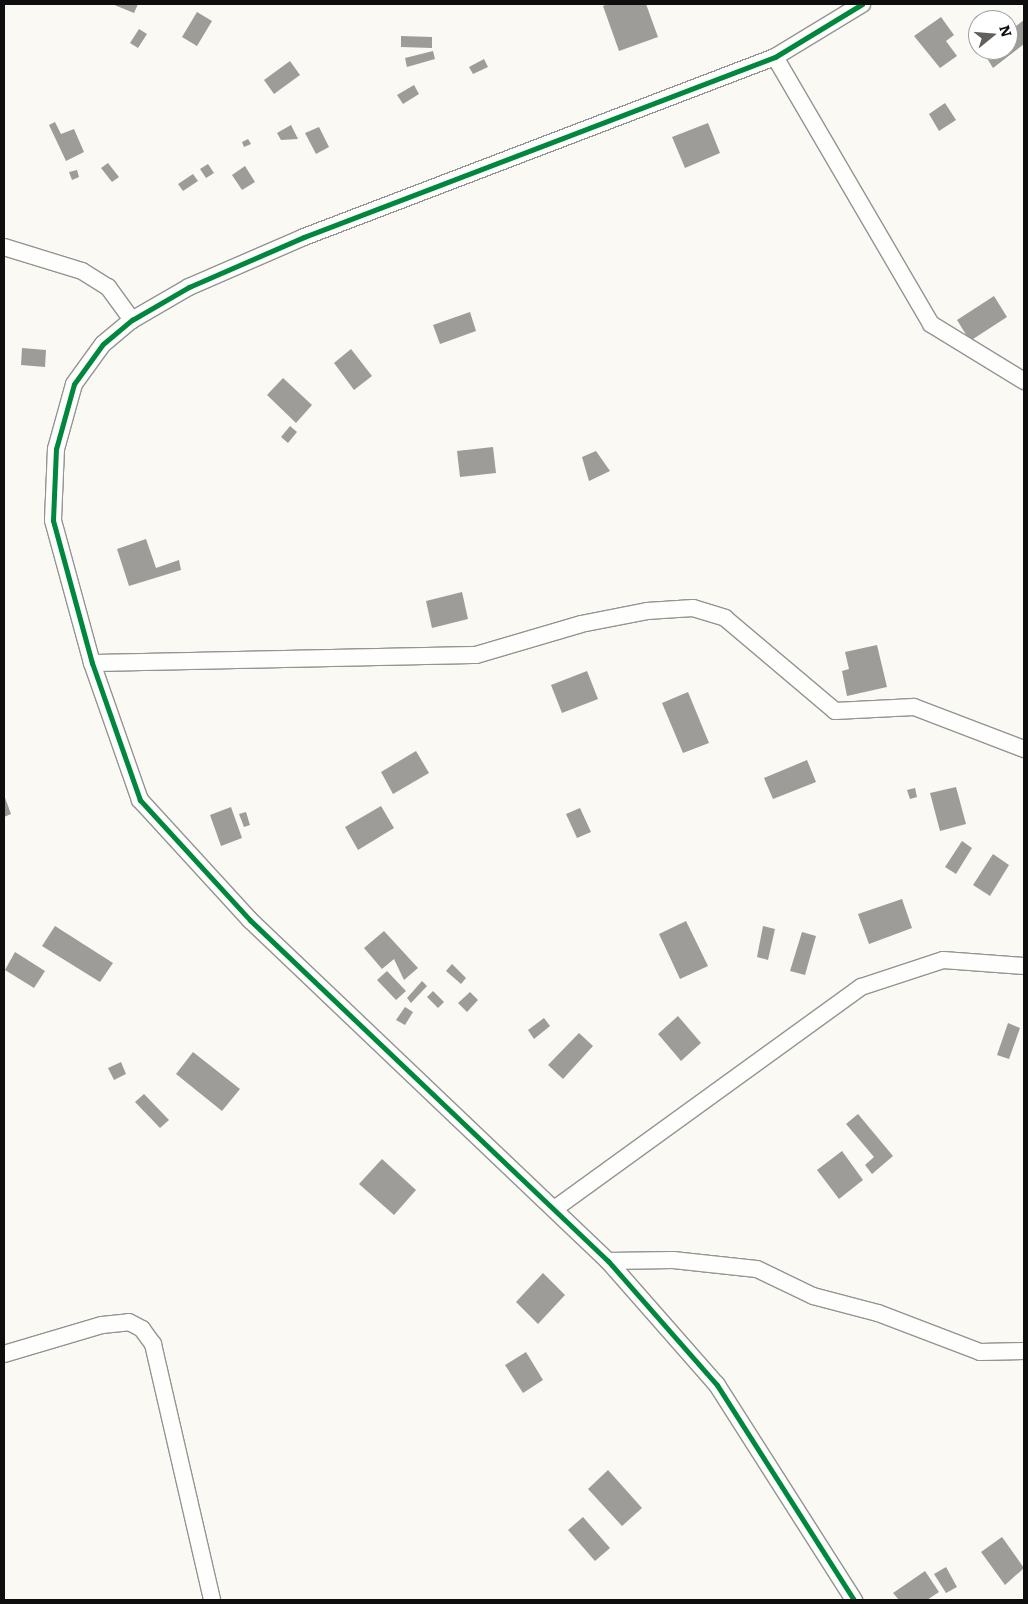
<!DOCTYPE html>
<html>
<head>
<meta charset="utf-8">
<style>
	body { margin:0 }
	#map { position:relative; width:1028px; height:1604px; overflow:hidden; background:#faf9f4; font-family:Literata,serif }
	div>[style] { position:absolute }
	.building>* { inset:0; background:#9e9c99 }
	.roads { filter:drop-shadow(1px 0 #949492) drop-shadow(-1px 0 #949492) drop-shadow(0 1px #949492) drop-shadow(0 -1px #949492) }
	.minor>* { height:16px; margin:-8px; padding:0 8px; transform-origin:8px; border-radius:8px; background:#fefefd }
	.cycleway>* { height:5px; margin:-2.5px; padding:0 2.5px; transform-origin:2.5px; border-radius:2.5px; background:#00873e }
	span { translate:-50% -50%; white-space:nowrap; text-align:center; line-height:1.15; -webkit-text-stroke:5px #fff; paint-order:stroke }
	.frame { position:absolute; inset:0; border:5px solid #0e0e0e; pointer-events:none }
	.north { position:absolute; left:968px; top:10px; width:50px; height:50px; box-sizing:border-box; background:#fff; border:1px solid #9f9f9f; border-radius:50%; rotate:73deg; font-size:14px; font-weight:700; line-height:20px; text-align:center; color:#0e0e0e }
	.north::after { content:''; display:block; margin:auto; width:18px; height:22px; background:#61605e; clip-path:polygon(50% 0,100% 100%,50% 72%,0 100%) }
</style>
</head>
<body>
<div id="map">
	<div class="building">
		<i style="clip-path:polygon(112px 4px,138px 4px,134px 13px)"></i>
		<i style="clip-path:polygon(607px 4px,646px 4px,658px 37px,619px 51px,603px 6px)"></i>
		<i style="clip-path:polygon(197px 12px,212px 21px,197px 46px,182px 37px)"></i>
		<i style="clip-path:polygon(941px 17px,954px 35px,946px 41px,957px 56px,940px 68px,914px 36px)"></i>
		<i style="clip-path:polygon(1024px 20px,1024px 44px,993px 68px,985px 55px,1008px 50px,1008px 32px)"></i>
		<i style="clip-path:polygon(139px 29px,147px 34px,138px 48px,130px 43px)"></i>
		<i style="clip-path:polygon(401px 36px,432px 37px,432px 48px,401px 47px)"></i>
		<i style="clip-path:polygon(433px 51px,435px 59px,407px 67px,405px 58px)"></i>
		<i style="clip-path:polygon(484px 59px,488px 67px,473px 74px,469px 67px)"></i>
		<i style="clip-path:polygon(290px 61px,300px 75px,274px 94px,264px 80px)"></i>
		<i style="clip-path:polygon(414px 85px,419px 94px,403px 104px,397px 95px)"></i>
		<i style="clip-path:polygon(945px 103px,956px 120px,939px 131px,929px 114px)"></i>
		<i style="clip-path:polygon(55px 122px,61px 134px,74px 129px,84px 152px,66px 161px,49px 125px)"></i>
		<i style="clip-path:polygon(708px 123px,720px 153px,685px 168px,672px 137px)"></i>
		<i style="clip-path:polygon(291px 125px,298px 139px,281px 140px,277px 133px)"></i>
		<i style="clip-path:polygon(319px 127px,329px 147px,316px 154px,305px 133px)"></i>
		<i style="clip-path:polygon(248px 139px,251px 144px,244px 147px,242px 142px)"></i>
		<i style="clip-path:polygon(108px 163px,119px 177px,112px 182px,101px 168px)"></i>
		<i style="clip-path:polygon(208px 164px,214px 173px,206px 178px,200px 169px)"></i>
		<i style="clip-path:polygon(245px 166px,255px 182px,242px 190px,232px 175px)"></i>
		<i style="clip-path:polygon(77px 170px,79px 177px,72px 180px,69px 172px)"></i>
		<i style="clip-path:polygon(193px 174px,198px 181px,183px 191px,178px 184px)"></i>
		<i style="clip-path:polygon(994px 296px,1007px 317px,970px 341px,957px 320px)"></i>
		<i style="clip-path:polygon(470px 312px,476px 331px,440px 344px,433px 325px)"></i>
		<i style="clip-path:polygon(22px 348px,46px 350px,45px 367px,21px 365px)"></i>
		<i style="clip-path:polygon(351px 349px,372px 376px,354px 390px,334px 363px)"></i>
		<i style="clip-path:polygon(283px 378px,312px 405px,296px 423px,267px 395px)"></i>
		<i style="clip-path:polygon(290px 426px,297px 432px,288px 443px,281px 437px)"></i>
		<i style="clip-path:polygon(493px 447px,496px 473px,460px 477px,457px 451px)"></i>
		<i style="clip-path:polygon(596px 451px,610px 471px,589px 481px,582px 457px)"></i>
		<i style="clip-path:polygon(146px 539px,156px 568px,179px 560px,181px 570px,129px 586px,117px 549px)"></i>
		<i style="clip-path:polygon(462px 592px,468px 619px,432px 628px,426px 601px)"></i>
		<i style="clip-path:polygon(877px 645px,887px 687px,847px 696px,842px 671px,849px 669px,845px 652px)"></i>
		<i style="clip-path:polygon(587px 671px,598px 699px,562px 713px,551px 685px)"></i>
		<i style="clip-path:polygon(688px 692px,709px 743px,683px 753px,662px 703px)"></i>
		<i style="clip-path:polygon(416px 751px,429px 773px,393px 794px,381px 772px)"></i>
		<i style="clip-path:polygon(807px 760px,816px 782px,773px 799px,764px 778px)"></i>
		<i style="clip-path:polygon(956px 787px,966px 824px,940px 831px,930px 793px)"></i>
		<i style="clip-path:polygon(915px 788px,917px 797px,910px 799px,907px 790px)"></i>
		<i style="clip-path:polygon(4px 795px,11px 814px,4px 817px)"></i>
		<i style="clip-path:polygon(381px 806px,394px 828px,358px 850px,345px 827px)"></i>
		<i style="clip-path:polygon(231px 807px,242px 838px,221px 846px,210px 815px)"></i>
		<i style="clip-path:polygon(580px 808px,591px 832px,577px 838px,566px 814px)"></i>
		<i style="clip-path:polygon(246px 812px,250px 825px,244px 827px,239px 814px)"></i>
		<i style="clip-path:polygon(962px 841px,972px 848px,956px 874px,945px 867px)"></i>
		<i style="clip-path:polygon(993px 854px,1009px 865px,990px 896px,973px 885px)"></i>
		<i style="clip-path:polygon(902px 899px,912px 928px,869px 944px,858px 914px)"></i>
		<i style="clip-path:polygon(686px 921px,708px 966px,680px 979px,659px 934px)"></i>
		<i style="clip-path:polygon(55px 926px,113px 963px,100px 982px,42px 946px)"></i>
		<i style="clip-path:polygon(763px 926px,775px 929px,768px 960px,757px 957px)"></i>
		<i style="clip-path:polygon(384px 931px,418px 968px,404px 980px,394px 959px,382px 969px,364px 948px)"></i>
		<i style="clip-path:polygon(802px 932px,816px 936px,805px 975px,790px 971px)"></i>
		<i style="clip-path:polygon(15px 952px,45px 971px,34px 988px,5px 970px)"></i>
		<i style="clip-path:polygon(452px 964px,466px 978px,461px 984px,446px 971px)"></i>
		<i style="clip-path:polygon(387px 971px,406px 991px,396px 1000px,377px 980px)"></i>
		<i style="clip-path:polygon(422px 981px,427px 986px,411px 1003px,407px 998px)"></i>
		<i style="clip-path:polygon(433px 991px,444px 1002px,438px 1008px,427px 997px)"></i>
		<i style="clip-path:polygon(470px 992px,478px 1000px,467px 1012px,458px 1003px)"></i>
		<i style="clip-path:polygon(405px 1007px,413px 1012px,405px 1025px,396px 1020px)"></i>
		<i style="clip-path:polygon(678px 1016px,701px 1043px,681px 1061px,658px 1034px)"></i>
		<i style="clip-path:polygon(544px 1018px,550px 1026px,534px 1039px,528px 1030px)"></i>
		<i style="clip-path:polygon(1008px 1023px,1020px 1028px,1009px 1059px,997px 1055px)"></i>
		<i style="clip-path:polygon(579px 1033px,593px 1046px,563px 1079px,548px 1065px)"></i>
		<i style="clip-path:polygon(193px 1052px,240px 1089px,222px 1111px,176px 1074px)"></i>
		<i style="clip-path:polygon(121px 1062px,126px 1074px,114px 1080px,108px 1068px)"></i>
		<i style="clip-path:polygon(144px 1094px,169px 1120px,160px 1128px,135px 1102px)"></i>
		<i style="clip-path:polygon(858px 1114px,893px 1156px,872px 1174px,865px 1165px,874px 1157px,846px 1124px)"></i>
		<i style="clip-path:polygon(842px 1151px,863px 1180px,839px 1199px,817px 1170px)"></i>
		<i style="clip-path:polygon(382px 1159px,416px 1190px,394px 1215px,359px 1184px)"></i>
		<i style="clip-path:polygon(543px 1273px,565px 1295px,538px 1324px,516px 1302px)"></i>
		<i style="clip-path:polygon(526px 1352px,543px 1380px,523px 1393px,505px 1365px)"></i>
		<i style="clip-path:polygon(608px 1470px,642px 1508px,622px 1526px,588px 1489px)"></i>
		<i style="clip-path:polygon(583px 1517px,610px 1548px,595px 1561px,568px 1530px)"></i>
		<i style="clip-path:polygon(1002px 1537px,1024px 1568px,1005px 1585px,981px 1552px)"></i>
		<i style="clip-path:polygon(946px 1567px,957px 1587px,946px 1593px,934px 1574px)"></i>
		<i style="clip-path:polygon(925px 1571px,939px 1592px,927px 1600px,899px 1600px,893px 1593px)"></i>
	</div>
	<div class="roads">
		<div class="minor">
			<i style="left:775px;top:57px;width:309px;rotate:59.7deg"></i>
			<i style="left:931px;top:324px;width:109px;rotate:31.5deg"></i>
			<i style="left:4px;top:247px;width:82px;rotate:17.1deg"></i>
			<i style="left:82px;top:271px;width:31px;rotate:32deg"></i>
			<i style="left:108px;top:287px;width:41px;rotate:54deg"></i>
			<i style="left:92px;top:663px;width:384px;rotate:-1.2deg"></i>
			<i style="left:476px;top:655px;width:109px;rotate:-16.4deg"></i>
			<i style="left:581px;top:624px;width:67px;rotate:-11.1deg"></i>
			<i style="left:647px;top:611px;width:46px;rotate:-3.7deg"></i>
			<i style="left:693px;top:608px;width:34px;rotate:17deg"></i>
			<i style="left:725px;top:618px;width:144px;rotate:40.2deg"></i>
			<i style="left:835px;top:711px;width:79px;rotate:-2.9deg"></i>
			<i style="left:914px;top:707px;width:118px;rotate:20.9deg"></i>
			<i style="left:557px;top:1207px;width:375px;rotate:-35.9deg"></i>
			<i style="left:861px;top:987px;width:86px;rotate:-18.2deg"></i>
			<i style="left:943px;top:960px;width:81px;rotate:4.2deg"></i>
			<i style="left:608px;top:1261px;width:65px;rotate:-0.9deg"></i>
			<i style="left:673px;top:1260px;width:84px;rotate:6.1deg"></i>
			<i style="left:757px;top:1269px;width:62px;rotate:25.7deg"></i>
			<i style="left:813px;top:1296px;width:67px;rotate:14.7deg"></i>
			<i style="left:878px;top:1313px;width:109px;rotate:20.9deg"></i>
			<i style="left:980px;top:1352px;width:44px;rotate:-1.3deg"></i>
			<i style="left:4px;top:1354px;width:102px;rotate:-16.5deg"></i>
			<i style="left:102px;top:1325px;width:27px;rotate:-6deg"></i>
			<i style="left:129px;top:1322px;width:15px;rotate:28deg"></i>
			<i style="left:142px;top:1329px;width:19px;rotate:54deg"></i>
			<i style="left:153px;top:1344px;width:263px;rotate:77deg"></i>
			<i style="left:854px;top:1600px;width:255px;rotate:-122.5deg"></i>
			<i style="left:717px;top:1385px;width:165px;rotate:-131.3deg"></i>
			<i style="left:608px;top:1261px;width:494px;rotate:-136.4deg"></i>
			<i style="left:250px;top:920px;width:163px;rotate:-132.5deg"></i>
			<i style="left:140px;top:800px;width:145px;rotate:-109.3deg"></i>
			<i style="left:92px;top:663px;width:148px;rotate:-105.3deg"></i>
			<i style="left:53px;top:520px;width:71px;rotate:-87.6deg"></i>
			<i style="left:56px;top:449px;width:67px;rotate:-74.5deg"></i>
			<i style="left:74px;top:384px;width:49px;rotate:-54.1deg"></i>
			<i style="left:103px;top:344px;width:38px;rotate:-40deg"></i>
			<i style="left:132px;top:320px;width:66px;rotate:-30.1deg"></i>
			<i style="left:189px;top:287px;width:125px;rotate:-23.5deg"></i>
			<i style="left:304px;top:237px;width:504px;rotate:-20.92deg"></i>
			<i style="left:775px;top:57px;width:102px;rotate:-31.3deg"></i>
		</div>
	</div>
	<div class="cycleway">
		<i style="left:854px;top:1600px;width:255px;rotate:-122.5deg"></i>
		<i style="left:717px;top:1385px;width:165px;rotate:-131.3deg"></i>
		<i style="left:608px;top:1261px;width:494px;rotate:-136.4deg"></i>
		<i style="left:250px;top:920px;width:163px;rotate:-132.5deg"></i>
		<i style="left:140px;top:800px;width:145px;rotate:-109.3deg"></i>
		<i style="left:92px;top:663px;width:148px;rotate:-105.3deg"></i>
		<i style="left:53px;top:520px;width:71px;rotate:-87.6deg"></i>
		<i style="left:56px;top:449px;width:67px;rotate:-74.5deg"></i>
		<i style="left:74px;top:384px;width:49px;rotate:-54.1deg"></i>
		<i style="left:103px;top:344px;width:38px;rotate:-40deg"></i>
		<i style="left:132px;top:320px;width:66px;rotate:-30.1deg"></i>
		<i style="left:189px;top:287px;width:125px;rotate:-23.5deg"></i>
		<i style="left:304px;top:237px;width:504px;rotate:-20.92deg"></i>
		<i style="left:775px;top:57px;width:102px;rotate:-31.3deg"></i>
	</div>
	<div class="frame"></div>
	<div class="north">N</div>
</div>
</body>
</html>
